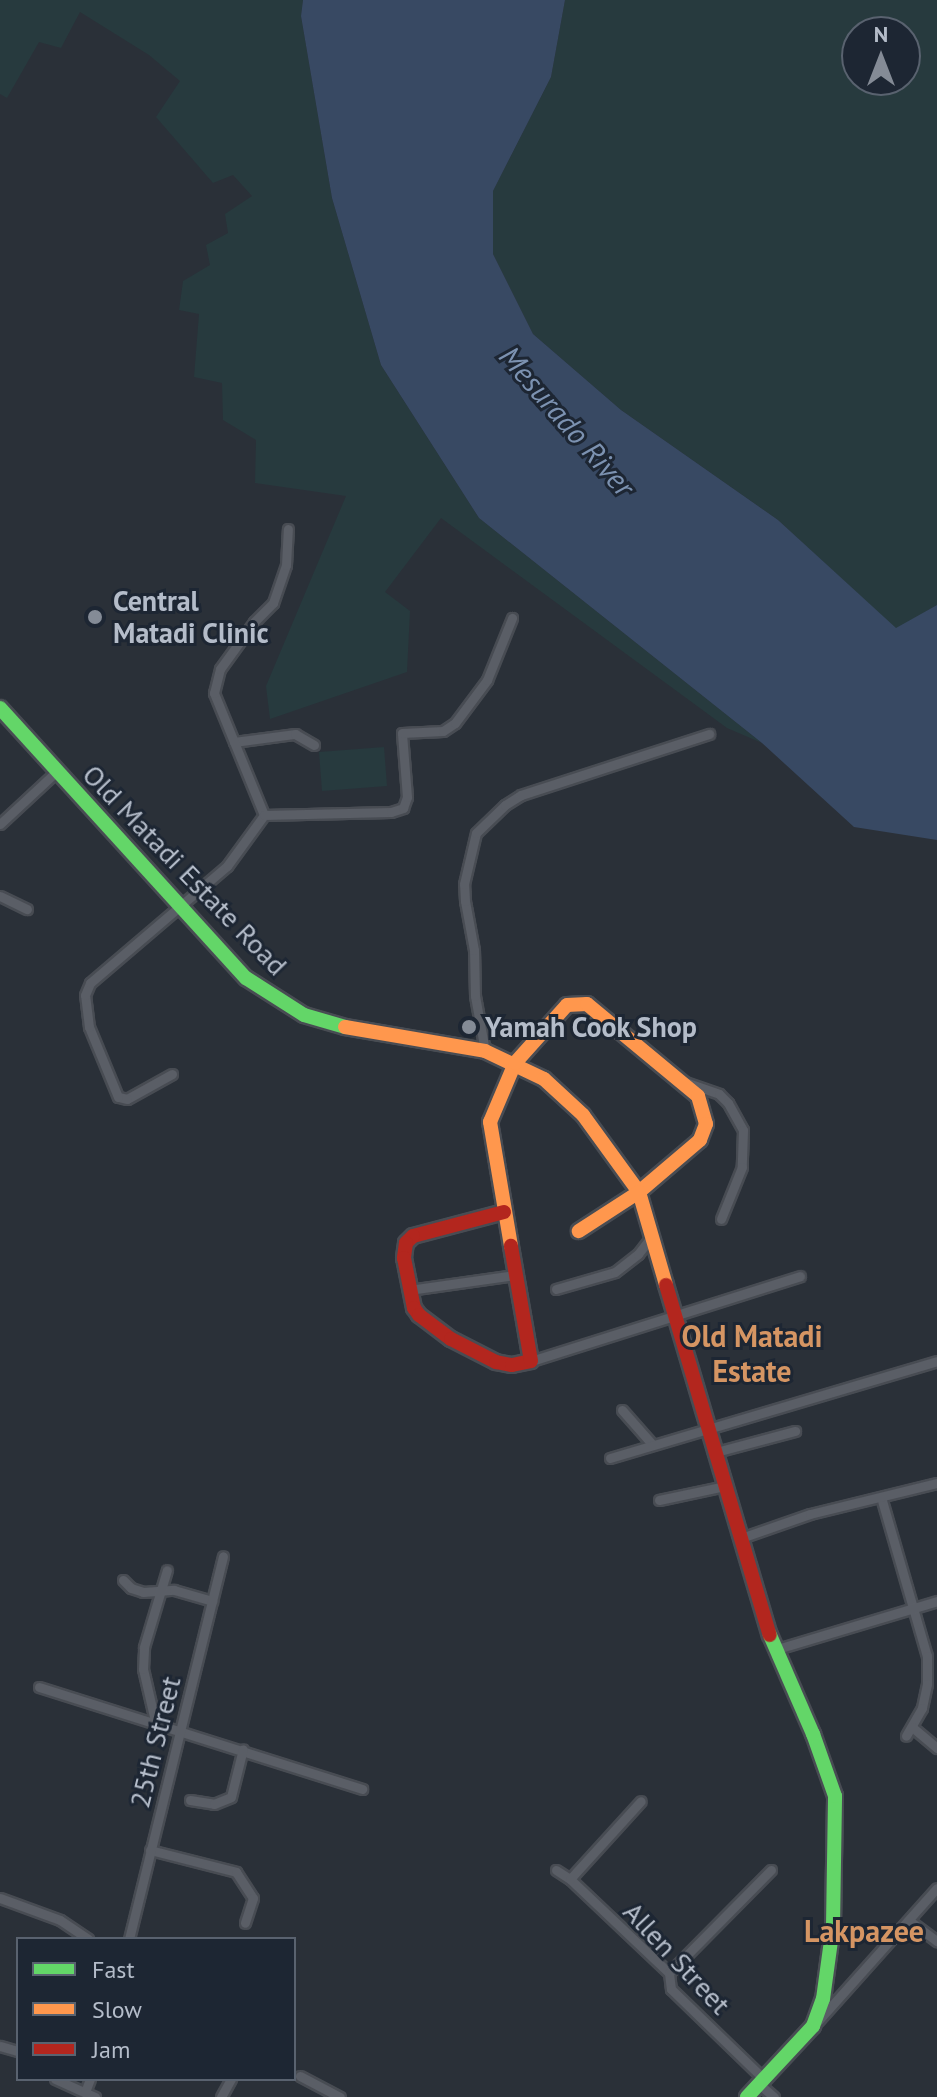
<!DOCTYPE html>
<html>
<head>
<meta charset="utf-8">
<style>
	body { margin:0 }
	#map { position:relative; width:937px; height:2097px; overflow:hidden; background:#2a3038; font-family:"PT Sans",sans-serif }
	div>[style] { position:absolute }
	.green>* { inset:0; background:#273a3e }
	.water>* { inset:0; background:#384963 }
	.roads { filter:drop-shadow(2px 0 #484c53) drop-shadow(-2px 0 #484c53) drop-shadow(0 2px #484c53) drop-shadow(0 -2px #484c53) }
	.street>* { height:9px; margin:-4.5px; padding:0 4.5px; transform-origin:4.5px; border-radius:4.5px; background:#5a5e66 }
	.fast>* { height:14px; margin:-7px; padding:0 7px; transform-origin:7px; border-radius:7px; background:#63d668 }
	.slow>* { height:14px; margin:-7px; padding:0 7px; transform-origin:7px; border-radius:7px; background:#ff974d }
	.jam>* { height:14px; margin:-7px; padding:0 7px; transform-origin:7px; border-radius:7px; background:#b3261e }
	.dots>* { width:22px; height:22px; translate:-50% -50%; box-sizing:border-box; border:4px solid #1d2633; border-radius:50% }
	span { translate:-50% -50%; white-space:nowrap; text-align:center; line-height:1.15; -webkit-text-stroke:6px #1d2633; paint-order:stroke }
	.poi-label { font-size:28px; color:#b4bcc9; font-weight:700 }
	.left { translate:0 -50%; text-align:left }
	.street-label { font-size:28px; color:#b4bcc9 }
	.water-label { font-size:30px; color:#7c92b1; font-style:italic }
	.neighbourhood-label { font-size:30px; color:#d59563; font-weight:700 }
	.legend { position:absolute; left:16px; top:1937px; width:280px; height:144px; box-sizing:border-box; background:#1d2633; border:2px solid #59626f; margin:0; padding:10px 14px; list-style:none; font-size:24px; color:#b4bcc9 }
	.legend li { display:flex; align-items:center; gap:16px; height:40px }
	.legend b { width:40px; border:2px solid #59626f }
	.north { position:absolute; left:841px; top:16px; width:80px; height:80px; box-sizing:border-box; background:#1d2633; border:2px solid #59626f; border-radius:50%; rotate:0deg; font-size:22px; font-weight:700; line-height:32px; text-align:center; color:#b4bcc9 }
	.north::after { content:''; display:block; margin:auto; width:28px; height:36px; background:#848b96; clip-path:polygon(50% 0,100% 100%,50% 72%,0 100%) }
</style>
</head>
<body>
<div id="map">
	<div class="green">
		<i style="clip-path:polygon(0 0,303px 0,301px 16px,332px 198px,381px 365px,479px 518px,762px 743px,727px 728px,441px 518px,385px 592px,410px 611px,407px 672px,270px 719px,266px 686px,346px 496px,255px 483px,256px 440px,223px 420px,222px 383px,194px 377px,199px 314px,179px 310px,183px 281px,210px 265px,206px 245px,228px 233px,225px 214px,252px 196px,233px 175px,213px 183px,156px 117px,180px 81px,149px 55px,80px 12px,61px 48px,39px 42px,7px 98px,0 94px)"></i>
		<i style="clip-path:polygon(evenodd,565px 0,937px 0,937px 605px,896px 629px,778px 520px,621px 410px,533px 334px,493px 254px,493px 191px,551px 77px,565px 0,857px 32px,905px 32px,905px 80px,857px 80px,857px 32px)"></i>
		<i style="clip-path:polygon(384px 747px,387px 786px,322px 791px,319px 752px)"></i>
	</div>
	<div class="water">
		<i style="clip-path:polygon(303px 0,565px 0,551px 77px,493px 191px,493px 254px,533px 334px,621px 410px,778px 520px,896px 628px,937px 605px,937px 840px,854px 827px,762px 743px,479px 518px,381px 365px,332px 198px,301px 16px)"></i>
	</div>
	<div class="roads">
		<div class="street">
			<i style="left:234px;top:742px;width:62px;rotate:-7.5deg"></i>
			<i style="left:295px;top:734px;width:22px;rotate:30deg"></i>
			<i style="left:264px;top:815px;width:132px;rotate:-112.3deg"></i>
			<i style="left:214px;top:693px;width:25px;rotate:-76deg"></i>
			<i style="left:220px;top:669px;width:58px;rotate:-54.1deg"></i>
			<i style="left:254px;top:622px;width:27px;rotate:-45deg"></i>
			<i style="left:273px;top:603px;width:40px;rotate:-71.1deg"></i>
			<i style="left:286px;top:565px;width:36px;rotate:-87deg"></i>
			<i style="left:0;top:824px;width:76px;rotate:-42.9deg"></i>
			<i style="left:0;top:896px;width:30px;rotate:26deg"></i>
			<i style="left:485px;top:1051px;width:56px;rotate:-100.3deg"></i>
			<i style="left:475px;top:996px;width:46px;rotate:-91.2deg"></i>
			<i style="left:474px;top:950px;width:50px;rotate:-100.4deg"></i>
			<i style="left:465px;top:901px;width:17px;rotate:-93deg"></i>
			<i style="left:464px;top:884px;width:52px;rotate:-76.8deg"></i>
			<i style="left:476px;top:833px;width:40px;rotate:-44deg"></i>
			<i style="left:505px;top:805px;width:19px;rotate:-32deg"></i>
			<i style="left:521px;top:795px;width:198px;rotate:-18deg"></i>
			<i style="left:172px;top:1074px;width:51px;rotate:150.9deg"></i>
			<i style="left:127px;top:1099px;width:9px;rotate:-167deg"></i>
			<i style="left:118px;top:1097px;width:76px;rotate:-112.5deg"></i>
			<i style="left:89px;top:1027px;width:32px;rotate:-97deg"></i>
			<i style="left:85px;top:995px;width:13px;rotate:-67deg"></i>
			<i style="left:90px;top:983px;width:180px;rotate:-40.5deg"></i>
			<i style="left:227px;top:866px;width:63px;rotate:-54deg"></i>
			<i style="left:264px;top:815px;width:127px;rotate:-1.4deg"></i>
			<i style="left:391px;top:812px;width:13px;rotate:-18deg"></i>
			<i style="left:403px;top:808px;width:12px;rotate:-70deg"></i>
			<i style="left:407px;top:797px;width:64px;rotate:-94.5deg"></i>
			<i style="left:402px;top:733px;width:41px;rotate:-2.8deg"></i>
			<i style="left:443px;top:731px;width:14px;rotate:-34deg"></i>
			<i style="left:455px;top:723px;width:54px;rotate:-53.3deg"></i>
			<i style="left:487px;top:680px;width:67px;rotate:-68deg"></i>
			<i style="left:682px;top:1081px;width:39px;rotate:19deg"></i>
			<i style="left:719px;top:1094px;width:13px;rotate:45deg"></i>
			<i style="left:728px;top:1103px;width:31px;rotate:61deg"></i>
			<i style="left:743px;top:1130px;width:37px;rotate:92deg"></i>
			<i style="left:742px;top:1167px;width:56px;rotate:112deg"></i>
			<i style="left:556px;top:1289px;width:61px;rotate:-16.1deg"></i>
			<i style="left:615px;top:1272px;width:29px;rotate:-38deg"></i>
			<i style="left:638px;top:1254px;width:23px;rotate:-52deg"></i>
			<i style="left:409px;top:1290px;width:107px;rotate:-8.1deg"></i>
			<i style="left:531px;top:1361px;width:282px;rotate:-17.5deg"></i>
			<i style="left:622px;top:1410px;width:45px;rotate:48.6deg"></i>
			<i style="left:716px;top:1452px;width:82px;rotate:-14.9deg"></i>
			<i style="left:610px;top:1458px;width:341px;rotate:-16.5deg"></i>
			<i style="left:881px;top:1497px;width:166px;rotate:73.9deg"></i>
			<i style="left:927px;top:1656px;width:28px;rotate:90deg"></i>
			<i style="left:927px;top:1684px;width:25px;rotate:102deg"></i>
			<i style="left:922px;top:1708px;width:32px;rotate:120deg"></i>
			<i style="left:659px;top:1500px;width:67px;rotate:-12deg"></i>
			<i style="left:741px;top:1538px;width:73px;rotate:-19.2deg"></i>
			<i style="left:810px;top:1514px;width:131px;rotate:-13.7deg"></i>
			<i style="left:123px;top:1580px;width:11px;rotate:45deg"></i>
			<i style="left:131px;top:1588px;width:13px;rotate:18deg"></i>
			<i style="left:143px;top:1592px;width:31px;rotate:-4deg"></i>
			<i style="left:174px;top:1590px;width:40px;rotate:16deg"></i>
			<i style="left:774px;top:1650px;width:170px;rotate:-16.7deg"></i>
			<i style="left:39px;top:1687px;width:339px;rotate:17.5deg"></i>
			<i style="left:155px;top:1721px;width:53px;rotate:-103deg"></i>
			<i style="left:143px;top:1669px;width:22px;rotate:-87deg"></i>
			<i style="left:144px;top:1647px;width:80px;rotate:-73.4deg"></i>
			<i style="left:912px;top:1727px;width:33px;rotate:40deg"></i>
			<i style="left:190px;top:1800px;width:24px;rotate:9deg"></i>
			<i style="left:214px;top:1804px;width:18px;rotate:-22deg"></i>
			<i style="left:231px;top:1797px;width:49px;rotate:-76deg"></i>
			<i style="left:150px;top:1850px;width:89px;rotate:14.3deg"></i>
			<i style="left:236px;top:1872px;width:31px;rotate:57deg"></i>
			<i style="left:253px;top:1898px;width:26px;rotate:108deg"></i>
			<i style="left:556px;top:1870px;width:17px;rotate:33deg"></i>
			<i style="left:570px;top:1879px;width:137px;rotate:43.5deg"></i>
			<i style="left:669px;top:1973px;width:16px;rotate:83deg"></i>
			<i style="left:671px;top:1989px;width:129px;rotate:44.1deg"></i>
			<i style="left:570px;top:1879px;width:105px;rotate:-47.7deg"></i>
			<i style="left:0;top:1898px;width:64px;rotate:20.1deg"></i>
			<i style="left:60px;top:1920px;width:34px;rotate:34deg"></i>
			<i style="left:910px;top:1921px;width:34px;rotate:37deg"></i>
			<i style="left:129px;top:1939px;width:394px;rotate:-76.2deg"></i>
			<i style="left:669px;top:1973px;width:145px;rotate:-45.3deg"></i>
			<i style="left:818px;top:2021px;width:178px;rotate:-48.2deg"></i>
			<i style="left:0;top:2046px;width:19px;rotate:16deg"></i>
			<i style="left:300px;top:2076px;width:45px;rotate:27.7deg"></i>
			<i style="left:55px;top:2079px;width:44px;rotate:24.2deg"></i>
			<i style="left:759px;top:2084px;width:20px;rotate:41deg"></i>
			<i style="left:85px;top:2092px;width:14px;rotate:-69deg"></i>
			<i style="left:221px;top:2097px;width:21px;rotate:-61deg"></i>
		</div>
		<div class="fast">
			<i style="left:0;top:708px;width:365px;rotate:47.7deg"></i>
			<i style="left:246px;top:978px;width:69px;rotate:32.5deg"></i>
			<i style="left:304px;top:1015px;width:43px;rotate:16.3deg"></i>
			<i style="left:747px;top:2097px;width:97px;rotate:-47.1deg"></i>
			<i style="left:813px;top:2026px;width:29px;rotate:-70deg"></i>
			<i style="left:823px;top:1999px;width:74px;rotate:-82.2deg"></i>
			<i style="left:833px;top:1926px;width:130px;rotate:-89.1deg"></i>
			<i style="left:835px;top:1796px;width:66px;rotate:-109.5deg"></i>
			<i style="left:813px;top:1734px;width:108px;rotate:-113.5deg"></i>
		</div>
		<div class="slow">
			<i style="left:345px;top:1027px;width:142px;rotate:9.7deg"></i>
			<i style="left:485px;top:1051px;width:65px;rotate:25.4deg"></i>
			<i style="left:544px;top:1079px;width:53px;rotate:42.7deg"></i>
			<i style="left:583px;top:1115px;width:95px;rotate:54deg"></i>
			<i style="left:639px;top:1192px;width:97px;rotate:73.8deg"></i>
			<i style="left:511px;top:1246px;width:126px;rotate:-99.6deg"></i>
			<i style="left:490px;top:1122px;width:64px;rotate:-67deg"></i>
			<i style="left:515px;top:1063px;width:78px;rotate:-48.1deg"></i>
			<i style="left:567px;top:1005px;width:20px;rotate:-3deg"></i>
			<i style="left:587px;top:1004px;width:144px;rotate:39.7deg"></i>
			<i style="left:698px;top:1096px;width:29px;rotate:74deg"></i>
			<i style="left:706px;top:1124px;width:17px;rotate:111deg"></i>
			<i style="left:700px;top:1140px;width:80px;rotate:139.6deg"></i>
			<i style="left:639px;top:1192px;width:72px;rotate:147deg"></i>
		</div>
		<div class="jam">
			<i style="left:504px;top:1212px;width:94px;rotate:165.2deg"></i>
			<i style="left:413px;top:1236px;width:10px;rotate:135deg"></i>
			<i style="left:406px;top:1243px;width:15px;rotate:98deg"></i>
			<i style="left:404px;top:1258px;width:51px;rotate:78.7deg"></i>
			<i style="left:414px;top:1308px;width:9px;rotate:54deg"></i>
			<i style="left:419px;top:1315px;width:40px;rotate:37deg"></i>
			<i style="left:451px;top:1339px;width:51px;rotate:27.1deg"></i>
			<i style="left:496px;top:1362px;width:16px;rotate:11deg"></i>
			<i style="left:512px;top:1365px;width:19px;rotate:-12deg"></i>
			<i style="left:531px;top:1361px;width:117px;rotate:-99.9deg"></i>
			<i style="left:666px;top:1285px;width:365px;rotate:73.5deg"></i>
		</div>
	</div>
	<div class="dots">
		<i style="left:95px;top:617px;background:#848b96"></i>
		<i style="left:469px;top:1027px;background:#848b96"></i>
	</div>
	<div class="poi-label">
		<span class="left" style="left:113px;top:617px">Central<br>Matadi Clinic</span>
		<span class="left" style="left:485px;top:1027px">Yamah Cook Shop</span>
	</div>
	<div class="street-label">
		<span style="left:185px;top:870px;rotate:46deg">Old Matadi Estate Road</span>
		<span style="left:155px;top:1742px;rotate:-76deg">25th Street</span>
		<span style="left:677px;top:1958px;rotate:47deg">Allen Street</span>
	</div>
	<div class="water-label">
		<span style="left:567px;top:421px;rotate:49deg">Mesurado River</span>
	</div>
	<div class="neighbourhood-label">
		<span style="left:752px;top:1353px">Old Matadi<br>Estate</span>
		<span style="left:864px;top:1931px">Lakpazee</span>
	</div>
	<ul class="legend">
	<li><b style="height:10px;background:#63d668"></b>Fast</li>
	<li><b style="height:10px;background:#ff974d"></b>Slow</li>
	<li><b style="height:10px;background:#b3261e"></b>Jam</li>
	</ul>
	<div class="north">N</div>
</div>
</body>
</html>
